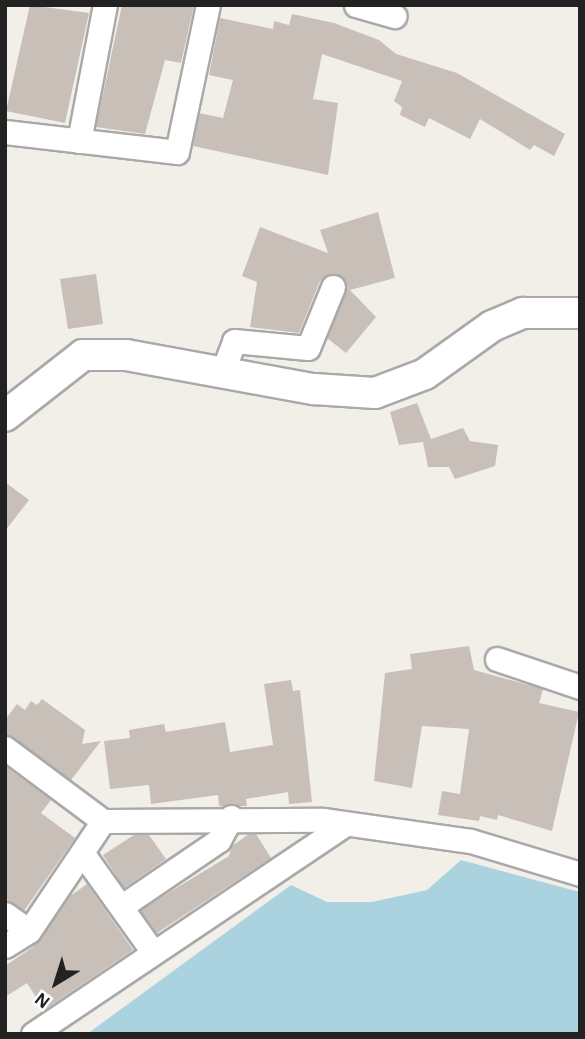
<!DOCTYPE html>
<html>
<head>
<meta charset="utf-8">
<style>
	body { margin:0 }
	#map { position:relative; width:585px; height:1039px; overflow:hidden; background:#f2efe9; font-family:"Alegreya Sans",sans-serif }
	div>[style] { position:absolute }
	.water>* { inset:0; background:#aad3df }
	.building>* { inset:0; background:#c7bfb8 }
	.roads { filter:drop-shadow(2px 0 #a9a9a9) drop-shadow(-2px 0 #a9a9a9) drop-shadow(0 2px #a9a9a9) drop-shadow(0 -2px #a9a9a9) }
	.minor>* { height:23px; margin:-11.5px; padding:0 11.5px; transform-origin:11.5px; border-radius:11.5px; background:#fff }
	.tertiary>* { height:30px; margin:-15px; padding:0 15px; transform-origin:15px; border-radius:15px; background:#fff }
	span { translate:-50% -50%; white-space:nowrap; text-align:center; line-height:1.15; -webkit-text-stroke:6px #fff; paint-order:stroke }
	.frame { position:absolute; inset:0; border:7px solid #222; pointer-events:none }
	.north { position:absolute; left:21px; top:948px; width:70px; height:70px; -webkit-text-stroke:5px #fff; paint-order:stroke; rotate:218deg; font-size:19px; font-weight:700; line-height:28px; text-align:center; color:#222 }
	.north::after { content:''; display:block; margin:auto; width:24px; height:32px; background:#222; clip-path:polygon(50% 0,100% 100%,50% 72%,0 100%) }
</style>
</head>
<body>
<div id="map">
	<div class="water">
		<i style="clip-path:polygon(461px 860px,580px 892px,580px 1034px,87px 1034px,291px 885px,327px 902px,372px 902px,427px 890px)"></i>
	</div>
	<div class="building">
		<i style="clip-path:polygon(30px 5px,89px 13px,65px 123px,6px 111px)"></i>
		<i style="clip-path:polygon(122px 5px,194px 5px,181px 63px,165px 60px,145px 134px,96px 127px)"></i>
		<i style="clip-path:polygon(292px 14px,334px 23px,379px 40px,396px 54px,457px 73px,565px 134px,554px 156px,534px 145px,530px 150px,480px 119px,470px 139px,429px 118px,425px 127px,400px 115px,402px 107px,394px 101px,402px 81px,322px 54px,313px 99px,338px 103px,328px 175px,193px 146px,199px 113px,223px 118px,233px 80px,209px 75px,220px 18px,273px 29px,274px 21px,289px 25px)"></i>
		<i style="clip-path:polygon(378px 212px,395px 278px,350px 290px,376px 317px,346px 353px,327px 338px,346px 292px,338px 274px,320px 281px,299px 333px,250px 327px,257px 282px,242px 276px,260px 227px,328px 253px,320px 230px)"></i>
		<i style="clip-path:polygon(96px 274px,103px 324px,68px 329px,60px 279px)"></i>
		<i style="clip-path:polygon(417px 403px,431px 439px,463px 428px,470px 441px,498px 445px,495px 466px,455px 479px,449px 467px,428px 467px,423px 442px,399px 445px,390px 412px)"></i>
		<i style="clip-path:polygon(5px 482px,29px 500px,5px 531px)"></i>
		<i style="clip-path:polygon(469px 646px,474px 670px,543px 689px,539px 703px,579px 712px,552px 831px,498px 815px,497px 820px,480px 816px,479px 821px,438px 815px,442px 791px,460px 794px,469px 729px,422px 726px,412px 788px,374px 781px,385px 673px,412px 669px,410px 654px)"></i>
		<i style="clip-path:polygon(291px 680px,293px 691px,300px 690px,312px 802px,289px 804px,288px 792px,246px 799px,247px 806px,219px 806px,218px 795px,151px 804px,149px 785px,110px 789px,104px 741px,130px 738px,129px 730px,164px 724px,166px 732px,225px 722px,230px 752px,273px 745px,264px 684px)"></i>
		<i style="clip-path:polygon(42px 699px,85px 730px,82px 744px,101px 741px,71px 780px,5px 734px,5px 720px,17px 704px,25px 710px,31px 701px,37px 705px)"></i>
		<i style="clip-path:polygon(5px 766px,51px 800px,41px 813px,75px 838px,24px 911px,5px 899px)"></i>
		<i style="clip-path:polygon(249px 834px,256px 834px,271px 858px,157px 933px,140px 910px,229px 856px,232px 846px)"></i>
		<i style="clip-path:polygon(134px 835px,149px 835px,166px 859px,124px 888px,103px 855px)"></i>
		<i style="clip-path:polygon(87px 884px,133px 950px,44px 1010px,27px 983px,5px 997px,5px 966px,33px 947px,69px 897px)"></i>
	</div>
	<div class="roads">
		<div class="minor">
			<i style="left:356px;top:5px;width:40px;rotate:16deg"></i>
			<i style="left:5px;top:132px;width:173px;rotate:6.6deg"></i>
			<i style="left:177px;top:152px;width:150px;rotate:-78.1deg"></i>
			<i style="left:79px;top:141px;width:138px;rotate:-79.2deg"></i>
			<i style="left:222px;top:373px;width:34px;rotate:-69deg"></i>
			<i style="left:234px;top:341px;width:74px;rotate:5.4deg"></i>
			<i style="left:308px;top:348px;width:66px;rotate:-67.7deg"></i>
			<i style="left:497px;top:659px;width:88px;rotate:18.6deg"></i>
			<i style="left:5px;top:748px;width:122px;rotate:36.7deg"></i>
			<i style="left:103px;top:821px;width:220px;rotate:-0.3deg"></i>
			<i style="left:323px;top:820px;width:149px;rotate:8.1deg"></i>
			<i style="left:471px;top:841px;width:114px;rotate:16.8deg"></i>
			<i style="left:83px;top:854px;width:120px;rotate:54.5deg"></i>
			<i style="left:122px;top:906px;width:117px;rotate:-34.2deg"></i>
			<i style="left:219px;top:840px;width:26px;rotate:-62deg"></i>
			<i style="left:5px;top:914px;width:29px;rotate:35deg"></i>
			<i style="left:5px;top:946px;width:28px;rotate:-32deg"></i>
			<i style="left:29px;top:931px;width:133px;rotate:-56.1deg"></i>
			<i style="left:33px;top:1034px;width:377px;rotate:-33.9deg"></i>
		</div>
		<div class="tertiary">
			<i style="left:5px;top:416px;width:99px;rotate:-38deg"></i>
			<i style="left:83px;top:355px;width:43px"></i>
			<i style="left:126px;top:355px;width:191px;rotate:10.3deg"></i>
			<i style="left:314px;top:389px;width:61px;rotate:3.8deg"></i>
			<i style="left:375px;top:393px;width:53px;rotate:-20.8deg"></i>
			<i style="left:425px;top:374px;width:82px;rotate:-35.6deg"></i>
			<i style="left:492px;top:326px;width:34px;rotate:-23deg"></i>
			<i style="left:523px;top:313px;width:57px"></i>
		</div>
	</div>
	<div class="frame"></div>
	<div class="north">N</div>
</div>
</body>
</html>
